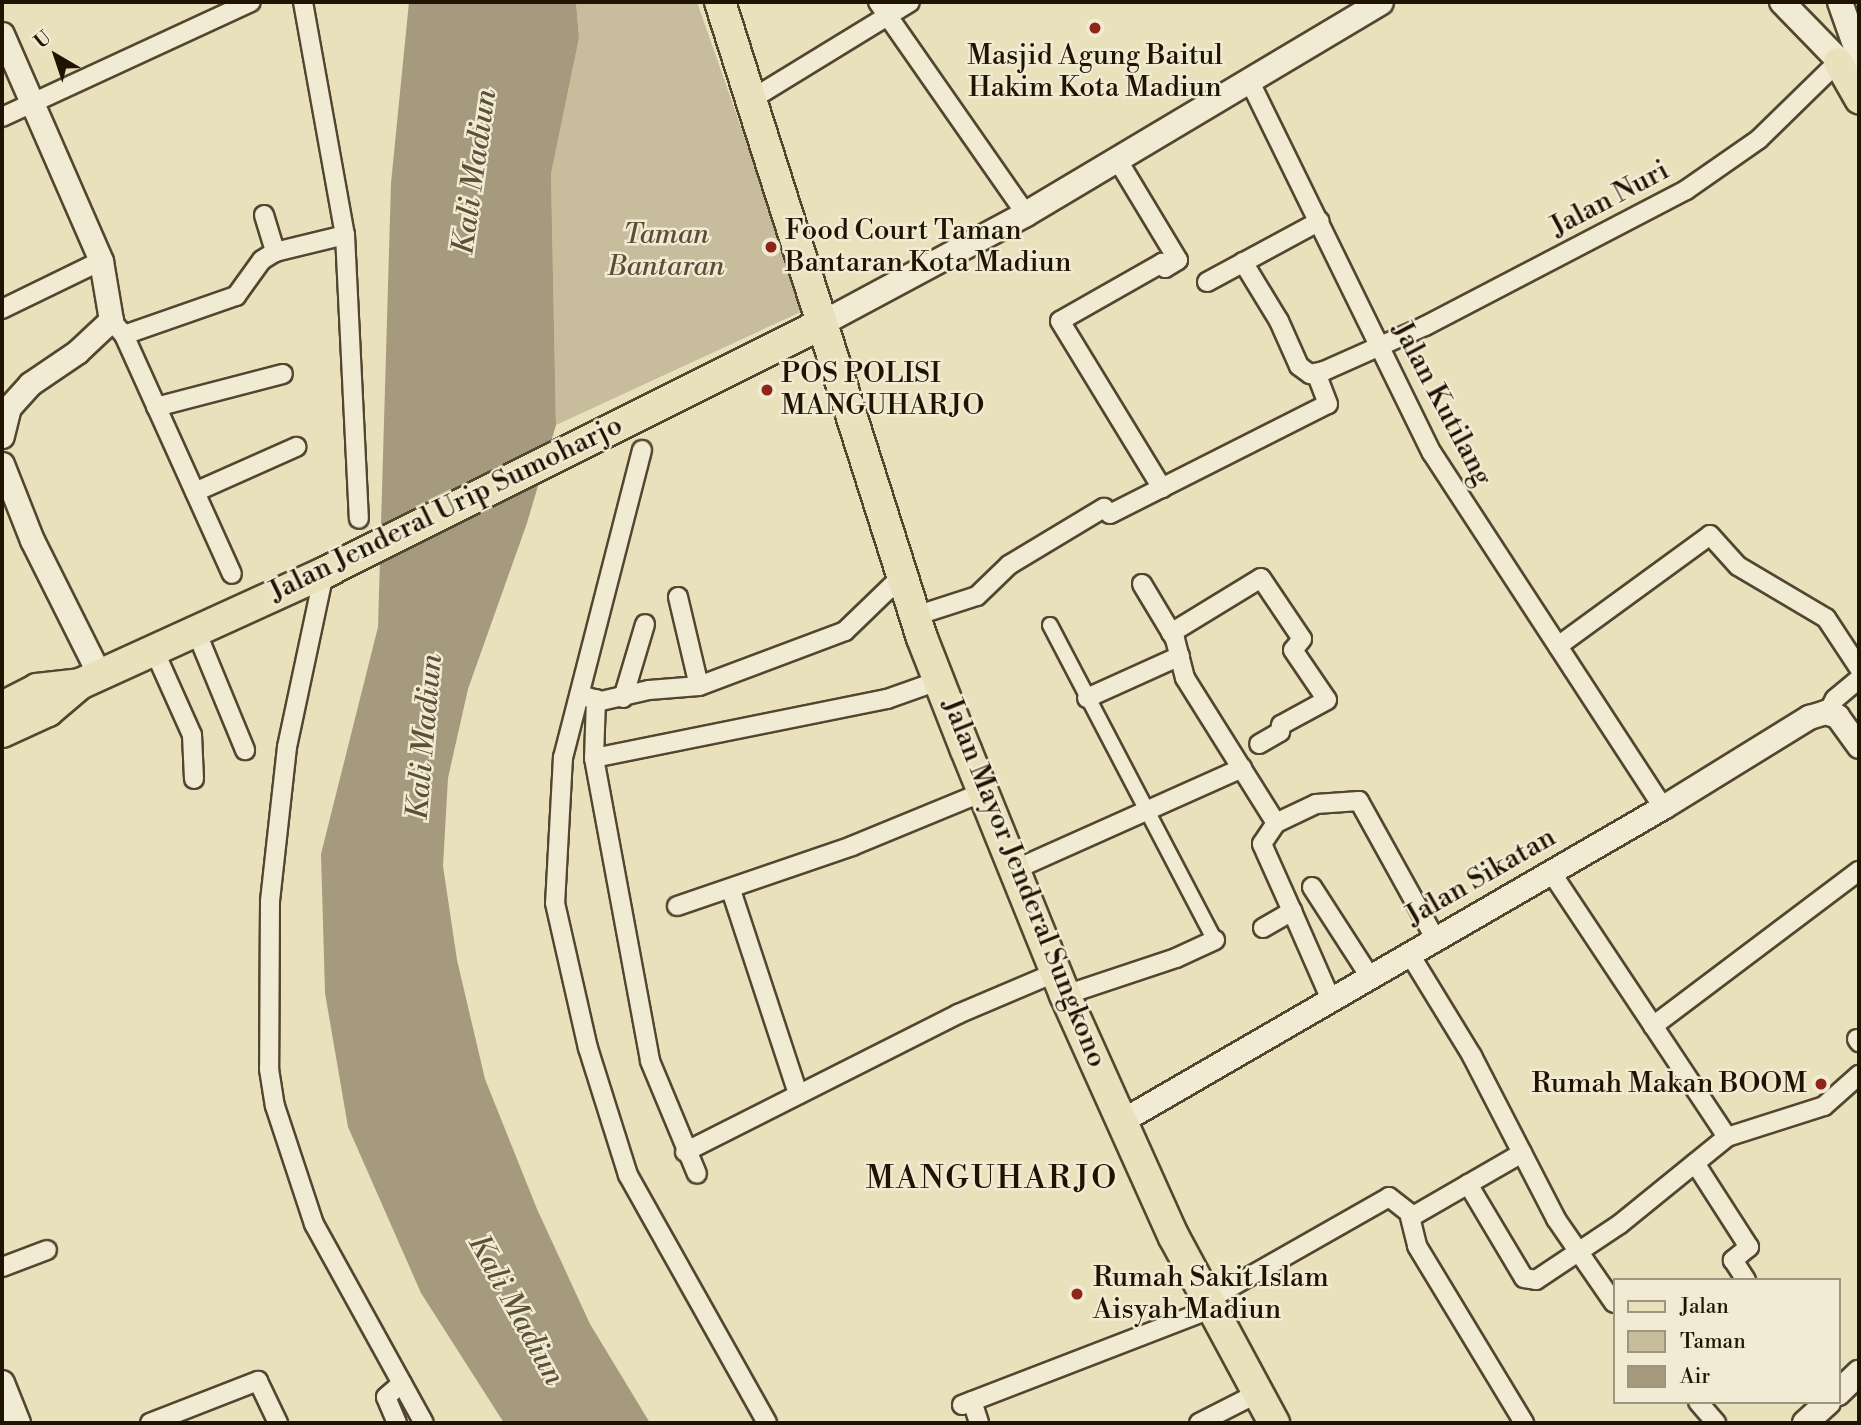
<!DOCTYPE html>
<html>
<head>
<meta charset="utf-8">
<style>
	body { margin:0 }
	#map { position:relative; width:1861px; height:1425px; overflow:hidden; background:#e9e0bc; font-family:"Libre Bodoni",serif }
	div>[style] { position:absolute }
	.green>* { inset:0; background:#c7bd9c }
	.water>* { inset:0; background:#a59a7d }
	.roads { filter:drop-shadow(2px 0 #534630) drop-shadow(-2px 0 #534630) drop-shadow(0 2px #534630) drop-shadow(0 -2px #534630) }
	.pedestrian>* { height:14px; margin:-7px; padding:0 7px; transform-origin:7px; border-radius:7px; background:#f1ebd3 }
	.minor>* { height:18px; margin:-9px; padding:0 9px; transform-origin:9px; border-radius:9px; background:#f1ebd3 }
	.tertiary>* { height:23px; margin:-11.5px; padding:0 11.5px; transform-origin:11.5px; border-radius:11.5px; background:#f1ebd3 }
	.secondary>* { height:24px; margin:-12px; padding:0 12px; transform-origin:12px; border-radius:12px; background:#f1ebd3 }
	.primary>* { height:28px; margin:-14px; padding:0 14px; transform-origin:14px; border-radius:14px; background:#e9e0bc }
	.trunk>* { height:30px; margin:-15px; padding:0 15px; transform-origin:15px; border-radius:15px; background:#e9e0bc }
	.dots>* { width:19px; height:19px; translate:-50% -50%; box-sizing:border-box; border:4px solid #f1ebd3; border-radius:50% }
	span { translate:-50% -50%; white-space:nowrap; text-align:center; line-height:1.15; -webkit-text-stroke:5px #f1ebd3; paint-order:stroke }
	.poi-label { font-size:28px; color:#211302 }
	.left { translate:0 -50%; text-align:left }
	.right { translate:-100% -50%; text-align:right }
	.street-label { font-size:28px; color:#211302 }
	.park-label { font-size:28px; color:#5b4e38; font-style:italic }
	.water-label { font-size:30px; color:#5c5039; font-style:italic }
	.quarter-label { font-size:32px; color:#211302; letter-spacing:2px }
	.frame { position:absolute; inset:0; border:4px solid #211302; pointer-events:none }
	.legend { position:absolute; left:1613px; top:1278px; width:228px; height:126px; box-sizing:border-box; background:#f1ebd3; border:2px solid #9e957f; margin:0; padding:9px 12px; list-style:none; font-size:21px; color:#211302 }
	.legend li { display:flex; align-items:center; gap:14px; height:35px }
	.legend b { width:35px; border:2px solid #9e957f }
	.north { position:absolute; left:21px; top:21px; width:70px; height:70px; -webkit-text-stroke:5px #f1ebd3; paint-order:stroke; rotate:321deg; font-size:19px; font-weight:700; line-height:28px; text-align:center; color:#211302 }
	.north::after { content:''; display:block; margin:auto; width:24px; height:32px; background:#211302; clip-path:polygon(50% 0,100% 100%,50% 72%,0 100%) }
</style>
</head>
<body>
<div id="map">
	<div class="green">
		<i style="clip-path:polygon(576px 2px,697px 2px,805px 310px,556px 425px,551px 174px,579px 38px)"></i>
	</div>
	<div class="water">
		<i style="clip-path:polygon(409px 2px,576px 2px,579px 38px,551px 174px,556px 425px,527px 523px,468px 689px,448px 778px,443px 866px,457px 960px,485px 1079px,537px 1209px,590px 1324px,650px 1423px,504px 1423px,421px 1293px,348px 1127px,325px 993px,321px 854px,378px 627px,391px 183px)"></i>
	</div>
	<div class="roads">
		<div class="pedestrian">
			<i style="left:1050px;top:625px;width:356px;rotate:62.4deg"></i>
		</div>
		<div class="minor">
			<i style="left:303px;top:2px;width:237px;rotate:79.8deg"></i>
			<i style="left:345px;top:235px;width:284px;rotate:87.2deg"></i>
			<i style="left:878px;top:2px;width:259px;rotate:55.1deg"></i>
			<i style="left:1249px;top:80px;width:415px;rotate:63.9deg"></i>
			<i style="left:1432px;top:453px;width:423px;rotate:56.9deg"></i>
			<i style="left:752px;top:99px;width:185px;rotate:-31.5deg"></i>
			<i style="left:2px;top:117px;width:274px;rotate:-24.8deg"></i>
			<i style="left:1117px;top:159px;width:118px;rotate:58.9deg"></i>
			<i style="left:1178px;top:260px;width:15px;rotate:148deg"></i>
			<i style="left:1165px;top:268px;width:6px;rotate:-121deg"></i>
			<i style="left:1162px;top:263px;width:117px;rotate:150.4deg"></i>
			<i style="left:1060px;top:321px;width:196px;rotate:58.6deg"></i>
			<i style="left:264px;top:215px;width:39px;rotate:73deg"></i>
			<i style="left:1243px;top:262px;width:69px;rotate:58.6deg"></i>
			<i style="left:1279px;top:321px;width:49px;rotate:66deg"></i>
			<i style="left:1299px;top:366px;width:14px;rotate:36deg"></i>
			<i style="left:1310px;top:374px;width:14px;rotate:-12deg"></i>
			<i style="left:1324px;top:371px;width:111px;rotate:-24deg"></i>
			<i style="left:1425px;top:326px;width:294px;rotate:-27.5deg"></i>
			<i style="left:1686px;top:190px;width:89px;rotate:-34.9deg"></i>
			<i style="left:1759px;top:139px;width:110px;rotate:-44.3deg"></i>
			<i style="left:1207px;top:282px;width:128px;rotate:-28.4deg"></i>
			<i style="left:2px;top:309px;width:110px;rotate:-25.9deg"></i>
			<i style="left:111px;top:320px;width:20px;rotate:49deg"></i>
			<i style="left:124px;top:335px;width:262px;rotate:65.7deg"></i>
			<i style="left:124px;top:335px;width:119px;rotate:-19.2deg"></i>
			<i style="left:236px;top:296px;width:44px;rotate:-54.2deg"></i>
			<i style="left:262px;top:260px;width:15px;rotate:-32deg"></i>
			<i style="left:275px;top:252px;width:72px;rotate:-13.7deg"></i>
			<i style="left:156px;top:407px;width:131px;rotate:-14.6deg"></i>
			<i style="left:642px;top:450px;width:317px;rotate:104.4deg"></i>
			<i style="left:563px;top:757px;width:146px;rotate:93.1deg"></i>
			<i style="left:555px;top:903px;width:149px;rotate:77.2deg"></i>
			<i style="left:588px;top:1048px;width:133px;rotate:72.5deg"></i>
			<i style="left:628px;top:1175px;width:284px;rotate:60.7deg"></i>
			<i style="left:195px;top:492px;width:111px;rotate:-24deg"></i>
			<i style="left:324px;top:573px;width:178px;rotate:102deg"></i>
			<i style="left:287px;top:747px;width:156px;rotate:96.3deg"></i>
			<i style="left:270px;top:902px;width:167px;rotate:90.3deg"></i>
			<i style="left:269px;top:1069px;width:37px;rotate:81deg"></i>
			<i style="left:275px;top:1106px;width:124px;rotate:71.7deg"></i>
			<i style="left:314px;top:1224px;width:227px;rotate:61.1deg"></i>
			<i style="left:1142px;top:584px;width:64px;rotate:59deg"></i>
			<i style="left:1175px;top:639px;width:40px;rotate:75.6deg"></i>
			<i style="left:1185px;top:678px;width:171px;rotate:57.9deg"></i>
			<i style="left:678px;top:597px;width:91px;rotate:76.7deg"></i>
			<i style="left:915px;top:616px;width:65px;rotate:-17.9deg"></i>
			<i style="left:977px;top:596px;width:45px;rotate:-44.1deg"></i>
			<i style="left:1009px;top:565px;width:111px;rotate:-31deg"></i>
			<i style="left:1104px;top:508px;width:8px;rotate:45deg"></i>
			<i style="left:1110px;top:514px;width:244px;rotate:-26.8deg"></i>
			<i style="left:1328px;top:404px;width:33px;rotate:-111deg"></i>
			<i style="left:196px;top:631px;width:129px;rotate:67.6deg"></i>
			<i style="left:1171px;top:633px;width:105px;rotate:-31.4deg"></i>
			<i style="left:1261px;top:578px;width:73px;rotate:56.1deg"></i>
			<i style="left:1302px;top:639px;width:14px;rotate:129deg"></i>
			<i style="left:1293px;top:650px;width:60px;rotate:55.8deg"></i>
			<i style="left:1327px;top:700px;width:52px;rotate:151.5deg"></i>
			<i style="left:1281px;top:725px;width:7px;rotate:98deg"></i>
			<i style="left:1280px;top:732px;width:24px;rotate:150deg"></i>
			<i style="left:1558px;top:646px;width:188px;rotate:-36.1deg"></i>
			<i style="left:1710px;top:535px;width:42px;rotate:47.9deg"></i>
			<i style="left:1738px;top:566px;width:102px;rotate:30.6deg"></i>
			<i style="left:1826px;top:618px;width:60px;rotate:56.6deg"></i>
			<i style="left:154px;top:650px;width:93px;rotate:65.9deg"></i>
			<i style="left:192px;top:735px;width:44px;rotate:87.4deg"></i>
			<i style="left:587px;top:697px;width:15px;rotate:16deg"></i>
			<i style="left:601px;top:701px;width:49px;rotate:-12.9deg"></i>
			<i style="left:649px;top:690px;width:50px;rotate:-4.6deg"></i>
			<i style="left:699px;top:686px;width:156px;rotate:-20.6deg"></i>
			<i style="left:845px;top:631px;width:81px;rotate:-44deg"></i>
			<i style="left:623px;top:698px;width:77px;rotate:-73.4deg"></i>
			<i style="left:1087px;top:698px;width:102px;rotate:-24.3deg"></i>
			<i style="left:596px;top:699px;width:59px;rotate:91.9deg"></i>
			<i style="left:594px;top:758px;width:308px;rotate:79.5deg"></i>
			<i style="left:650px;top:1061px;width:122px;rotate:67.4deg"></i>
			<i style="left:1828px;top:712px;width:15px;rotate:-62deg"></i>
			<i style="left:1835px;top:699px;width:31px;rotate:-40deg"></i>
			<i style="left:594px;top:758px;width:299px;rotate:-11.4deg"></i>
			<i style="left:887px;top:699px;width:57px;rotate:-19.4deg"></i>
			<i style="left:1276px;top:823px;width:44px;rotate:-25.4deg"></i>
			<i style="left:1316px;top:804px;width:43px;rotate:-4deg"></i>
			<i style="left:1359px;top:801px;width:157px;rotate:61deg"></i>
			<i style="left:1276px;top:823px;width:25px;rotate:124deg"></i>
			<i style="left:1262px;top:844px;width:73px;rotate:65.9deg"></i>
			<i style="left:1014px;top:870px;width:250px;rotate:-24.1deg"></i>
			<i style="left:1551px;top:872px;width:318px;rotate:56.4deg"></i>
			<i style="left:1312px;top:887px;width:107px;rotate:57.2deg"></i>
			<i style="left:731px;top:890px;width:215px;rotate:71.8deg"></i>
			<i style="left:677px;top:906px;width:185px;rotate:-18.9deg"></i>
			<i style="left:852px;top:846px;width:142px;rotate:-22.4deg"></i>
			<i style="left:1263px;top:928px;width:34px;rotate:-30deg"></i>
			<i style="left:1292px;top:911px;width:97px;rotate:66.3deg"></i>
			<i style="left:1409px;top:953px;width:121px;rotate:58.5deg"></i>
			<i style="left:1472px;top:1056px;width:183px;rotate:62.7deg"></i>
			<i style="left:1556px;top:1219px;width:102px;rotate:55.4deg"></i>
			<i style="left:1065px;top:995px;width:117px;rotate:-18.4deg"></i>
			<i style="left:1176px;top:958px;width:43px;rotate:-24.8deg"></i>
			<i style="left:1653px;top:1026px;width:258px;rotate:-37deg"></i>
			<i style="left:1857px;top:1039px;width:4px;rotate:56deg"></i>
			<i style="left:685px;top:1152px;width:306px;rotate:-26.8deg"></i>
			<i style="left:958px;top:1014px;width:108px;rotate:-23deg"></i>
			<i style="left:1695px;top:1163px;width:100px;rotate:57.3deg"></i>
			<i style="left:1749px;top:1247px;width:21px;rotate:141deg"></i>
			<i style="left:1733px;top:1260px;width:24px;rotate:57deg"></i>
			<i style="left:1468px;top:1184px;width:109px;rotate:59.2deg"></i>
			<i style="left:1524px;top:1278px;width:12px;rotate:9deg"></i>
			<i style="left:1536px;top:1280px;width:101px;rotate:-33.7deg"></i>
			<i style="left:1620px;top:1224px;width:138px;rotate:-39.1deg"></i>
			<i style="left:1727px;top:1137px;width:102px;rotate:-17.7deg"></i>
			<i style="left:1824px;top:1106px;width:47px;rotate:-41.5deg"></i>
			<i style="left:1410px;top:1217px;width:30px;rotate:76deg"></i>
			<i style="left:1417px;top:1246px;width:207px;rotate:58.8deg"></i>
			<i style="left:2px;top:1267px;width:48px;rotate:-20.7deg"></i>
			<i style="left:1208px;top:1300px;width:208px;rotate:-29.6deg"></i>
			<i style="left:1389px;top:1197px;width:31px;rotate:38deg"></i>
			<i style="left:1413px;top:1216px;width:126px;rotate:-30deg"></i>
			<i style="left:972px;top:1401px;width:23px;rotate:72deg"></i>
			<i style="left:1698px;top:1402px;width:28px;rotate:49deg"></i>
			<i style="left:962px;top:1405px;width:269px;rotate:-21.1deg"></i>
			<i style="left:150px;top:1423px;width:116px;rotate:-21.3deg"></i>
			<i style="left:258px;top:1381px;width:47px;rotate:64.5deg"></i>
			<i style="left:397px;top:1423px;width:28px;rotate:-113deg"></i>
			<i style="left:386px;top:1397px;width:21px;rotate:-41deg"></i>
			<i style="left:1199px;top:1423px;width:64px;rotate:-27deg"></i>
		</div>
		<div class="tertiary">
			<i style="left:2px;top:34px;width:248px;rotate:66.4deg"></i>
			<i style="left:101px;top:261px;width:60px;rotate:80.4deg"></i>
			<i style="left:111px;top:320px;width:47px;rotate:136.7deg"></i>
			<i style="left:77px;top:352px;width:57px;rotate:145.8deg"></i>
			<i style="left:30px;top:384px;width:31px;rotate:132deg"></i>
			<i style="left:9px;top:407px;width:30px;rotate:104deg"></i>
			<i style="left:2px;top:464px;width:82px;rotate:68.5deg"></i>
			<i style="left:32px;top:540px;width:152px;rotate:63.4deg"></i>
			<i style="left:1123px;top:1120px;width:624px;rotate:-30.1deg"></i>
			<i style="left:1663px;top:807px;width:172px;rotate:-31.7deg"></i>
			<i style="left:1809px;top:717px;width:17px;rotate:-17deg"></i>
			<i style="left:1825px;top:712px;width:13px;rotate:18deg"></i>
			<i style="left:1837px;top:716px;width:37px;rotate:54deg"></i>
		</div>
		<div class="secondary">
			<i style="left:1782px;top:2px;width:100px;rotate:45.8deg"></i>
			<i style="left:1840px;top:2px;width:57px;rotate:70.6deg"></i>
			<i style="left:821px;top:324px;width:233px;rotate:-28.2deg"></i>
			<i style="left:1026px;top:214px;width:413px;rotate:-30.8deg"></i>
			<i style="left:2px;top:1383px;width:43px;rotate:68.2deg"></i>
			<i style="left:1838px;top:1393px;width:29px;rotate:-44deg"></i>
			<i style="left:1805px;top:1423px;width:31px;rotate:-42deg"></i>
		</div>
		<div class="primary">
			<i style="left:1838px;top:62px;width:43px;rotate:60.4deg"></i>
		</div>
		<div class="trunk">
			<i style="left:720px;top:2px;width:667px;rotate:72.38deg"></i>
			<i style="left:922px;top:638px;width:120px;rotate:68.6deg"></i>
			<i style="left:966px;top:750px;width:264px;rotate:68deg"></i>
			<i style="left:1065px;top:995px;width:265px;rotate:65.8deg"></i>
			<i style="left:1174px;top:1237px;width:211px;rotate:61.7deg"></i>
			<i style="left:2px;top:707px;width:39px;rotate:-27deg"></i>
			<i style="left:37px;top:689px;width:43px;rotate:-6.6deg"></i>
			<i style="left:80px;top:684px;width:268px;rotate:-24.5deg"></i>
			<i style="left:324px;top:573px;width:556px;rotate:-26.61deg"></i>
			<i style="left:2px;top:732px;width:51px;rotate:-24.5deg"></i>
			<i style="left:48px;top:711px;width:42px;rotate:-40.2deg"></i>
		</div>
	</div>
	<div class="dots">
		<i style="left:1095px;top:28px;background:#8f2418"></i>
		<i style="left:771px;top:247px;background:#8f2418"></i>
		<i style="left:767px;top:390px;background:#8f2418"></i>
		<i style="left:1821px;top:1084px;background:#8f2418"></i>
		<i style="left:1077px;top:1294px;background:#8f2418"></i>
	</div>
	<div class="poi-label">
		<span style="left:1095px;top:72px">Masjid Agung Baitul<br>Hakim Kota Madiun</span>
		<span class="left" style="left:785px;top:247px">Food Court Taman<br>Bantaran Kota Madiun</span>
		<span class="left" style="left:781px;top:390px">POS POLISI<br>MANGUHARJO</span>
		<span class="right" style="left:1807px;top:1084px">Rumah Makan BOOM</span>
		<span class="left" style="left:1093px;top:1294px">Rumah Sakit Islam<br>Aisyah Madiun</span>
	</div>
	<div class="street-label">
		<span style="left:1610px;top:199px;rotate:-28deg">Jalan Nuri</span>
		<span style="left:1442px;top:404px;rotate:62deg">Jalan Kutilang</span>
		<span style="left:446px;top:509px;rotate:-26deg">Jalan Jenderal Urip Sumoharjo</span>
		<span style="left:1481px;top:877px;rotate:-30deg">Jalan Sikatan</span>
		<span style="left:1024px;top:883px;rotate:68deg">Jalan Mayor Jenderal Sungkono</span>
	</div>
	<div class="park-label">
		<span style="left:666px;top:251px">Taman<br>Bantaran</span>
	</div>
	<div class="water-label">
		<span style="left:475px;top:172px;rotate:-82deg">Kali Madiun</span>
		<span style="left:425px;top:737px;rotate:-85deg">Kali Madiun</span>
		<span style="left:516px;top:1310px;rotate:61deg">Kali Madiun</span>
	</div>
	<div class="quarter-label">
		<span style="left:992px;top:1178px">MANGUHARJO</span>
	</div>
	<div class="frame"></div>
	<ul class="legend">
	<li><b style="height:9px;background:#e9e0bc"></b>Jalan</li>
	<li><b style="height:19px;background:#c7bd9c"></b>Taman</li>
	<li><b style="height:19px;background:#a59a7d"></b>Air</li>
	</ul>
	<div class="north">U</div>
</div>
</body>
</html>
